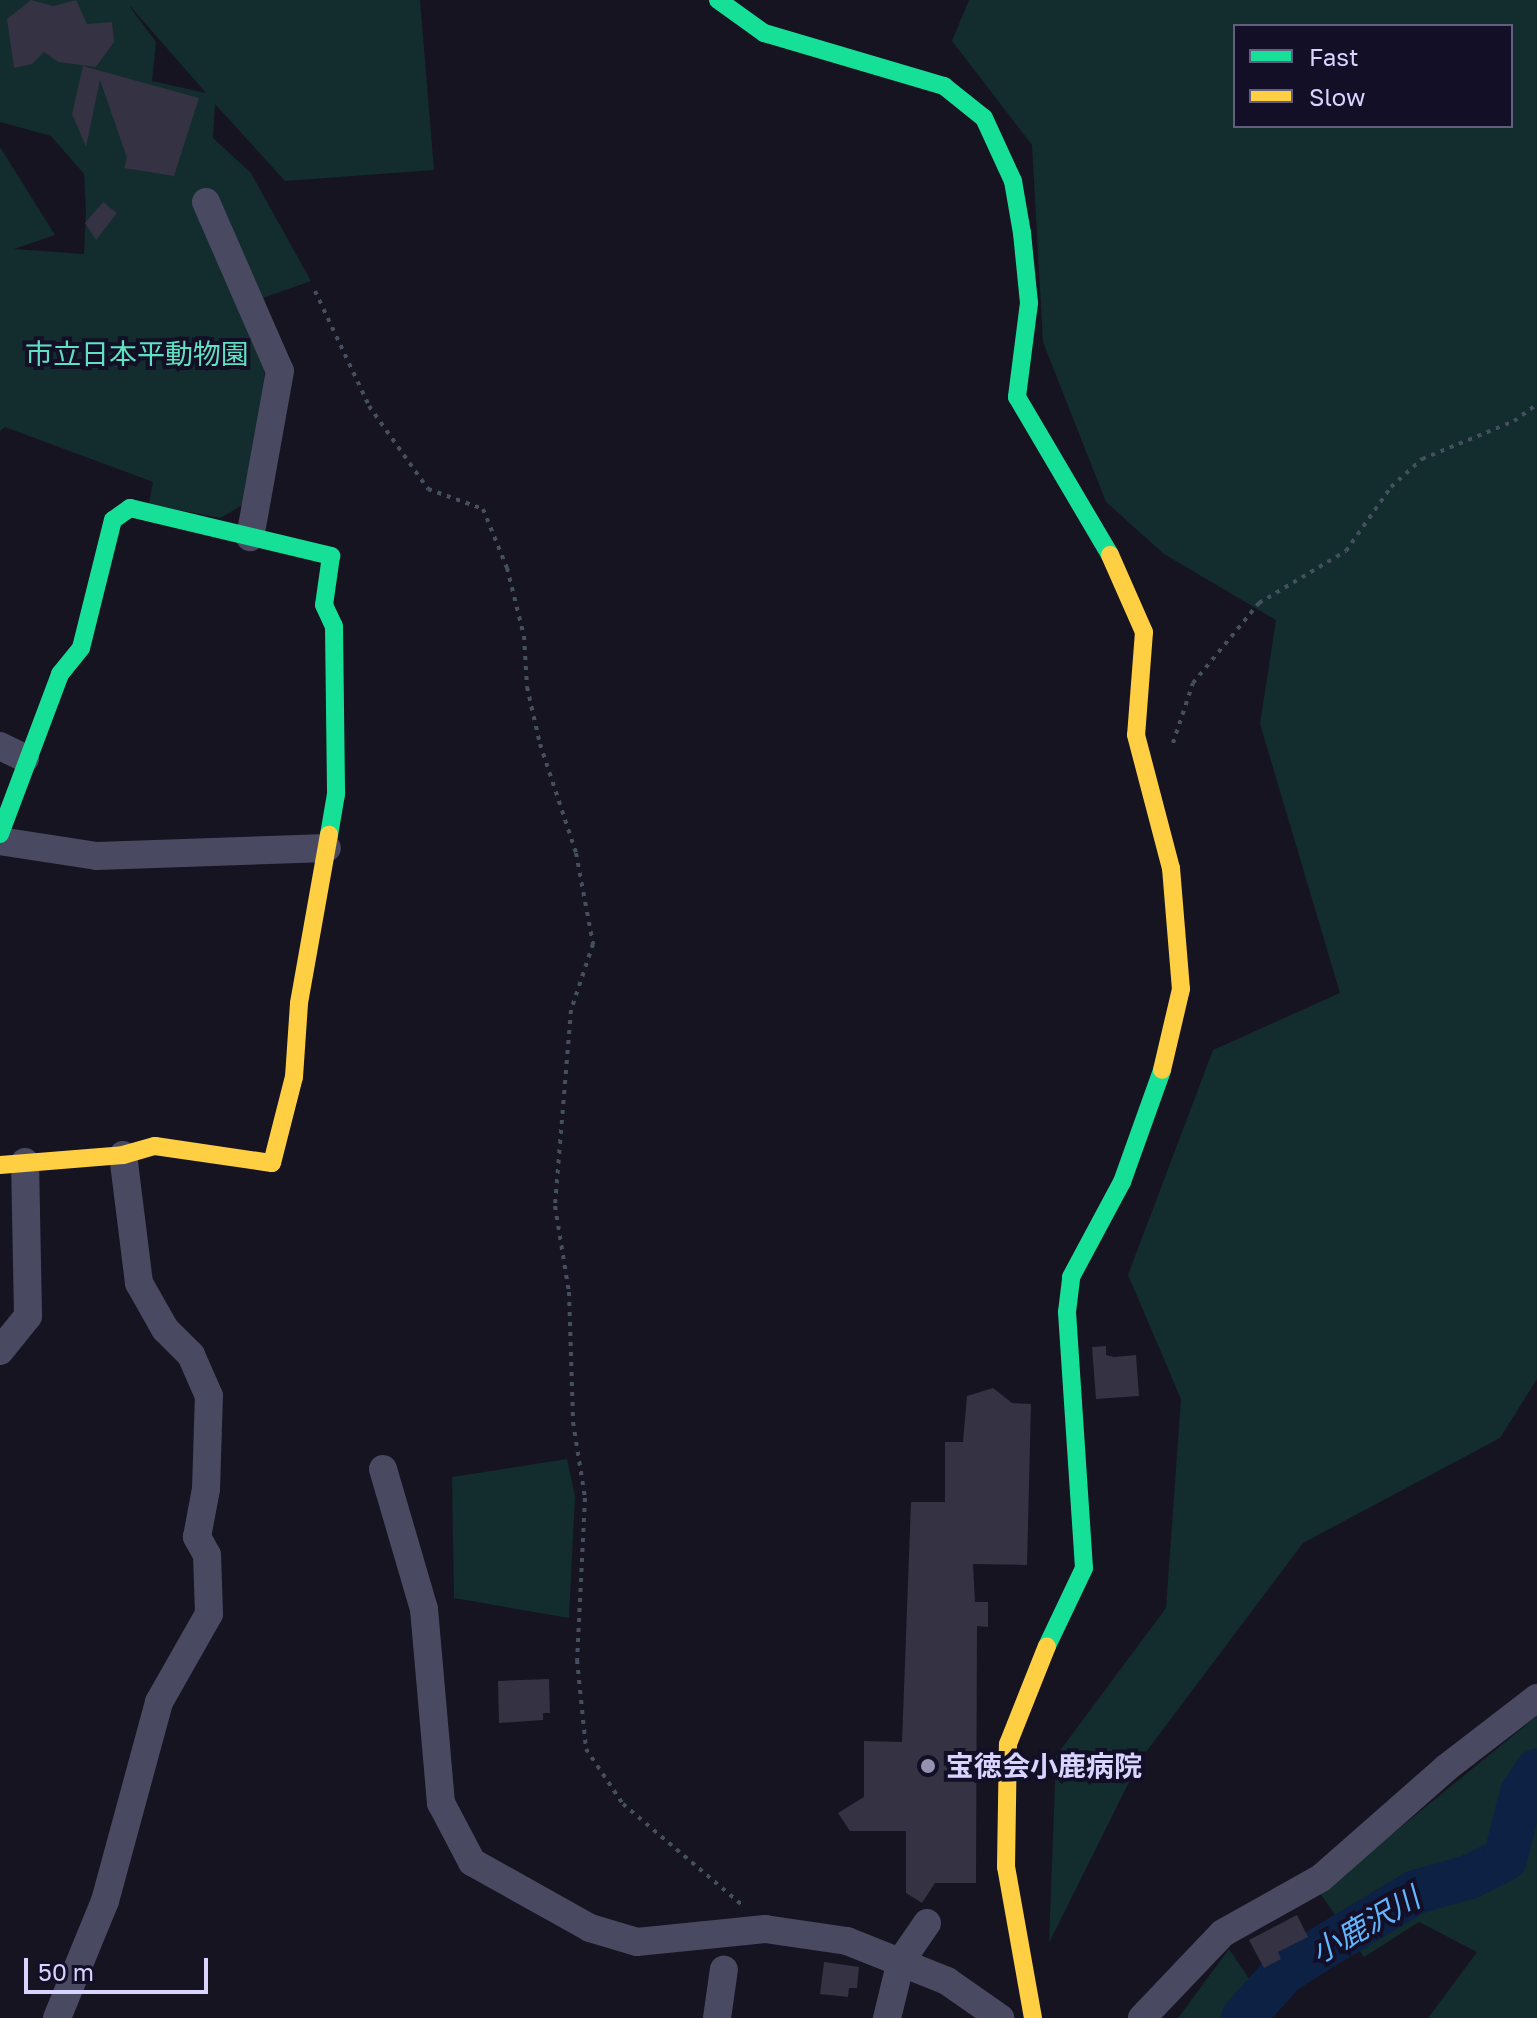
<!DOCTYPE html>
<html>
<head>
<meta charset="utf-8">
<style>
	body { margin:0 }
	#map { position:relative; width:1537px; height:2018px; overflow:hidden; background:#161421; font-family:"Golos Text","Noto Sans JP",sans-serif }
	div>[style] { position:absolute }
	.green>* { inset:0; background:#132c2d }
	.river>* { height:44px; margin:-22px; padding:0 22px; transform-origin:22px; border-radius:22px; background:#0d2144 }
	.building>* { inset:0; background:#343243 }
	.path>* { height:4px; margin-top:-2px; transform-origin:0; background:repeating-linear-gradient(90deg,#44505f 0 4px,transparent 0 10px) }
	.street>* { height:28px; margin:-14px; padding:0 14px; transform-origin:14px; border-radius:14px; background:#4a4962 }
	.fast>* { height:18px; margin:-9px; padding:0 9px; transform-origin:9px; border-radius:9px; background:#16e098 }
	.slow>* { height:18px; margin:-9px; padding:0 9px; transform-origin:9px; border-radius:9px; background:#ffcf43 }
	.dots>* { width:22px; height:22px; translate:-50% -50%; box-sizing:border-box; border:4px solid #130f26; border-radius:50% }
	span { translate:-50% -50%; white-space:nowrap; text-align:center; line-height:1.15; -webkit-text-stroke:8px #130f26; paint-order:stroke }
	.park-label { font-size:28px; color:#5fe0c0 }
	.poi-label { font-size:28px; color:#d9d4ff; font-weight:700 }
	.left { translate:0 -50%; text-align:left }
	.water-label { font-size:30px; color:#62b6ff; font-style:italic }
	.legend { position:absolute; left:1233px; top:24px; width:280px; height:104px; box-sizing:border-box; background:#130f26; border:2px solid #625e7d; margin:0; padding:10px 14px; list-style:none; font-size:24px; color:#d9d4ff }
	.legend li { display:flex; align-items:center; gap:16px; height:40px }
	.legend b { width:40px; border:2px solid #625e7d }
	.scale { position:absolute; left:24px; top:1958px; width:184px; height:36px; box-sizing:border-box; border:4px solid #d9d4ff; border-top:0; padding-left:10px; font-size:24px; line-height:28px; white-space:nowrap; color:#d9d4ff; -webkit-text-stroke:6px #130f26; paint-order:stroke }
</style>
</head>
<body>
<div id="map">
	<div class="green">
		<i style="clip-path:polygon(evenodd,0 0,420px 0,434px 170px,285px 181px,215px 104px,213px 138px,251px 173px,311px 281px,240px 306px,264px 365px,266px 395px,243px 505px,220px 518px,149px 504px,153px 482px,5px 427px,0 431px,0 147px,55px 235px,14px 249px,84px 254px,86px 211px,84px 174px,51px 136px,0 122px,0 0,130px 7px,131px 7px,206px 93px,152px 81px,156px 42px,130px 7px)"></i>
		<i style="clip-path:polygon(evenodd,969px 0,1537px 0,1537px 1379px,1500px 1438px,1303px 1543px,1140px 1760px,1049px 1943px,1056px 1756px,1166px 1608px,1181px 1399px,1128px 1275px,1213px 1050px,1340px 993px,1260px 724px,1276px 620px,1164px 554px,1106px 502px,1043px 342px,1032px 145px,952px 41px,969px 0,1235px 26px,1511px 26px,1511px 126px,1235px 126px,1235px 26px)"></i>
		<i style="clip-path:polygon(567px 1459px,575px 1496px,569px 1618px,454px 1598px,452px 1477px)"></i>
		<i style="clip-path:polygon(1537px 1716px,1537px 2018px,1428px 2018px,1477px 1952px,1419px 1922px,1364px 1957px,1320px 1893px)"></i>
		<i style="clip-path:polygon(1229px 1949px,1258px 1992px,1236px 2018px,1178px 2018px)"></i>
	</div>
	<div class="river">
		<i style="left:1243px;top:2018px;width:62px;rotate:-48.3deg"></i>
		<i style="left:1284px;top:1972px;width:51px;rotate:-32.1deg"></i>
		<i style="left:1327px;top:1945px;width:104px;rotate:-30.8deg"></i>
		<i style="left:1416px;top:1892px;width:55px;rotate:-15.8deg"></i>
		<i style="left:1469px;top:1877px;width:40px;rotate:-26.6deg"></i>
		<i style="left:1505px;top:1859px;width:68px;rotate:-75.6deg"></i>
		<i style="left:1522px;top:1793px;width:27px;rotate:-56deg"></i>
	</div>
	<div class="building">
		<i style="clip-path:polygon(31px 0,53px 6px,76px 0,87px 24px,112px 22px,114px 42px,96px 67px,58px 62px,44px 52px,32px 64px,14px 68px,7px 19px)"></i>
		<i style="clip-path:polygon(83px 66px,199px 98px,174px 176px,124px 168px,127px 158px,100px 80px,86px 147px,72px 114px)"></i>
		<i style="clip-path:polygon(103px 202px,117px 213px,96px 240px,85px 223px)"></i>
		<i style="clip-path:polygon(1106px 1346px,1106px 1355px,1114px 1357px,1136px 1355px,1139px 1396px,1096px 1399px,1092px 1347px)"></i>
		<i style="clip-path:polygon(993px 1388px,1012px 1403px,1031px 1404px,1027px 1565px,973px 1564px,975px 1602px,988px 1602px,988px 1627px,977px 1626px,976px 1883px,935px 1883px,922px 1903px,906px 1893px,906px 1831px,850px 1831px,838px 1813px,864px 1797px,864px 1741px,902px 1742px,911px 1502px,945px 1502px,945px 1442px,963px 1442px,967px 1396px)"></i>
		<i style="clip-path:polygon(549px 1679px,550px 1713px,543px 1713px,543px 1720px,499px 1723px,498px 1681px)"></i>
		<i style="clip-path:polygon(1297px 1915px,1308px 1937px,1278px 1952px,1281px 1959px,1264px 1968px,1249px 1940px)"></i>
		<i style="clip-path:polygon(824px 1962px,859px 1967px,857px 1988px,849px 1988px,848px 1997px,820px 1994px)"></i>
	</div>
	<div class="path">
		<i style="left:315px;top:291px;width:127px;rotate:64.8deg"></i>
		<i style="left:369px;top:406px;width:102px;rotate:54.6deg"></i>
		<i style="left:428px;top:489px;width:59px;rotate:20deg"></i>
		<i style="left:483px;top:509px;width:64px;rotate:67.9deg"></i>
		<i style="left:507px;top:568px;width:70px;rotate:76deg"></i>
		<i style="left:524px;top:636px;width:51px;rotate:86.6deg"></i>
		<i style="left:527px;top:687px;width:58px;rotate:77.2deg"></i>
		<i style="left:540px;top:744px;width:115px;rotate:71.7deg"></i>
		<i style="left:576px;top:853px;width:93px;rotate:79.4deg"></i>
		<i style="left:593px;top:944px;width:70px;rotate:108.4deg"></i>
		<i style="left:571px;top:1010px;width:197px;rotate:94.7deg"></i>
		<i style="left:555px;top:1206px;width:87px;rotate:80.8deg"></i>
		<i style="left:569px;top:1292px;width:130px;rotate:88.2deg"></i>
		<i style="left:573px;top:1422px;width:77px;rotate:81deg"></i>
		<i style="left:585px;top:1498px;width:162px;rotate:92.8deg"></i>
		<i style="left:577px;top:1660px;width:89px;rotate:84.2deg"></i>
		<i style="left:586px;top:1749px;width:66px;rotate:56.1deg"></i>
		<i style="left:623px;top:1804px;width:155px;rotate:40.3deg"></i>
		<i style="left:1173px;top:743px;width:63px;rotate:-71.6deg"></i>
		<i style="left:1193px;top:683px;width:104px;rotate:-50.5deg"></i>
		<i style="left:1259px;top:603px;width:101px;rotate:-30.9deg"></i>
		<i style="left:1346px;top:551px;width:78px;rotate:-54.9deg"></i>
		<i style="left:1391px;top:487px;width:42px;rotate:-42.1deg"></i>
		<i style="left:1422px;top:459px;width:100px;rotate:-22.4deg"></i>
		<i style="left:1514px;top:421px;width:29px;rotate:-36deg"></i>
	</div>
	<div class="street">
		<i style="left:206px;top:202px;width:184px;rotate:66.4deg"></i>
		<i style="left:280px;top:371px;width:169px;rotate:100.2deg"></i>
		<i style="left:0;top:746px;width:28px;rotate:26deg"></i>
		<i style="left:0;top:841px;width:98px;rotate:8.8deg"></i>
		<i style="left:97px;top:856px;width:230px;rotate:-2deg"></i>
		<i style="left:0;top:1351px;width:45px;rotate:-51.3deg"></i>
		<i style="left:28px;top:1316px;width:154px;rotate:-91.1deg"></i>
		<i style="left:383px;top:1469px;width:146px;rotate:73.7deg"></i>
		<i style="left:424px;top:1609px;width:195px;rotate:85deg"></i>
		<i style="left:441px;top:1803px;width:67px;rotate:62.3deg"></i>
		<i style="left:472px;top:1862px;width:135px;rotate:29.2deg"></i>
		<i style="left:590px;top:1928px;width:49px;rotate:16.6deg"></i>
		<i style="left:637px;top:1942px;width:129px;rotate:-5.8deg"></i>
		<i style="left:765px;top:1929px;width:83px;rotate:8.3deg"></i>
		<i style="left:847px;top:1941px;width:108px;rotate:21.8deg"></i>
		<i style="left:947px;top:1981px;width:65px;rotate:34.9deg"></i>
		<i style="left:57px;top:2018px;width:126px;rotate:-67.7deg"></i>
		<i style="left:105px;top:1901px;width:206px;rotate:-74.8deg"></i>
		<i style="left:159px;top:1702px;width:101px;rotate:-60.4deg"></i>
		<i style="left:209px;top:1614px;width:59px;rotate:-91.9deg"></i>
		<i style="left:207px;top:1555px;width:21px;rotate:-119deg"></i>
		<i style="left:197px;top:1537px;width:49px;rotate:-79.4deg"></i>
		<i style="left:206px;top:1489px;width:93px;rotate:-88.2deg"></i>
		<i style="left:209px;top:1396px;width:45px;rotate:-113.7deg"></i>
		<i style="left:191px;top:1355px;width:37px;rotate:-135deg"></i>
		<i style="left:165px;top:1329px;width:53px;rotate:-119.5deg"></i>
		<i style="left:139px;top:1283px;width:129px;rotate:-97.1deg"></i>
		<i style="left:717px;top:2018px;width:49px;rotate:-81.9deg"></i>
		<i style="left:887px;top:2018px;width:59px;rotate:-76.2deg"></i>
		<i style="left:901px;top:1961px;width:46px;rotate:-55.6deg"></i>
		<i style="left:1142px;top:2018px;width:117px;rotate:-46.4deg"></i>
		<i style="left:1223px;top:1933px;width:112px;rotate:-29.3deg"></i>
		<i style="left:1321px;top:1878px;width:167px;rotate:-41.3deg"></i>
		<i style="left:1446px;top:1768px;width:115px;rotate:-37.6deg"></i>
	</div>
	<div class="fast">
		<i style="left:718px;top:0;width:57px;rotate:35.7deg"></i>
		<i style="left:764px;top:33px;width:188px;rotate:16.4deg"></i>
		<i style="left:944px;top:86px;width:51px;rotate:38.7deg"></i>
		<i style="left:984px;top:118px;width:69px;rotate:65.3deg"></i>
		<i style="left:1013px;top:181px;width:53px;rotate:80.2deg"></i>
		<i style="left:1022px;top:233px;width:70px;rotate:84.3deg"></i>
		<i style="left:1029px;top:303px;width:95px;rotate:97.3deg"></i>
		<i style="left:1017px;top:397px;width:183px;rotate:59.5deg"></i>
		<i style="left:0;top:834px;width:171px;rotate:-69.4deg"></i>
		<i style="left:60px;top:674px;width:33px;rotate:-51deg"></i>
		<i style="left:81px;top:648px;width:132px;rotate:-76deg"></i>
		<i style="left:113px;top:520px;width:21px;rotate:-35deg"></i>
		<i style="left:130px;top:508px;width:207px;rotate:13.4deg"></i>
		<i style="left:331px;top:556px;width:49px;rotate:98.1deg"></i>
		<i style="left:324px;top:605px;width:23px;rotate:65deg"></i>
		<i style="left:334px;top:626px;width:168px;rotate:89.3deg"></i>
		<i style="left:336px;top:794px;width:42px;rotate:99.7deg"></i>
		<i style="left:1047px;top:1646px;width:86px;rotate:-64.6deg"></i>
		<i style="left:1084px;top:1568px;width:257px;rotate:-93.8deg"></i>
		<i style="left:1067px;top:1312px;width:35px;rotate:-83deg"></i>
		<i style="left:1071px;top:1277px;width:108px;rotate:-61.8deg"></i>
		<i style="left:1122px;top:1182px;width:119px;rotate:-70.3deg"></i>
	</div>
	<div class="slow">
		<i style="left:1110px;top:555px;width:84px;rotate:66.2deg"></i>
		<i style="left:1144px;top:632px;width:103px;rotate:94.4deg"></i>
		<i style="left:1136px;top:735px;width:138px;rotate:75.3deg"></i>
		<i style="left:1171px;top:868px;width:121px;rotate:85.3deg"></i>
		<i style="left:1181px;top:989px;width:83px;rotate:103.2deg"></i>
		<i style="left:0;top:1165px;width:123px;rotate:-4.6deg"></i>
		<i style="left:123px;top:1155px;width:33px;rotate:-16deg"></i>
		<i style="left:155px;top:1146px;width:118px;rotate:8.3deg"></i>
		<i style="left:272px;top:1163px;width:89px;rotate:-75.7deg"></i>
		<i style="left:294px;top:1077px;width:74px;rotate:-86.1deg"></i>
		<i style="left:299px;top:1003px;width:171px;rotate:-79.9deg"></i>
		<i style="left:1033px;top:2018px;width:153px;rotate:-100.1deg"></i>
		<i style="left:1006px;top:1867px;width:123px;rotate:-89.1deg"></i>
		<i style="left:1008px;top:1744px;width:105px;rotate:-68.3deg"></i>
	</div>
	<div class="dots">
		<i style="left:928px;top:1766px;background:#9591b1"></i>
	</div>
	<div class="park-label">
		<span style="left:137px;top:354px">市立日本平動物園</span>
	</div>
	<div class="poi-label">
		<span class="left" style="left:946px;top:1766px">宝徳会小鹿病院</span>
	</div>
	<div class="water-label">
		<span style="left:1365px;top:1925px;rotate:-30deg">小鹿沢川</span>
	</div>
	<ul class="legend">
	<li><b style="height:10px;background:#16e098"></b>Fast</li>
	<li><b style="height:10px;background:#ffcf43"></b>Slow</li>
	</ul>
	<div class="scale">50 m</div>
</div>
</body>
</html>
